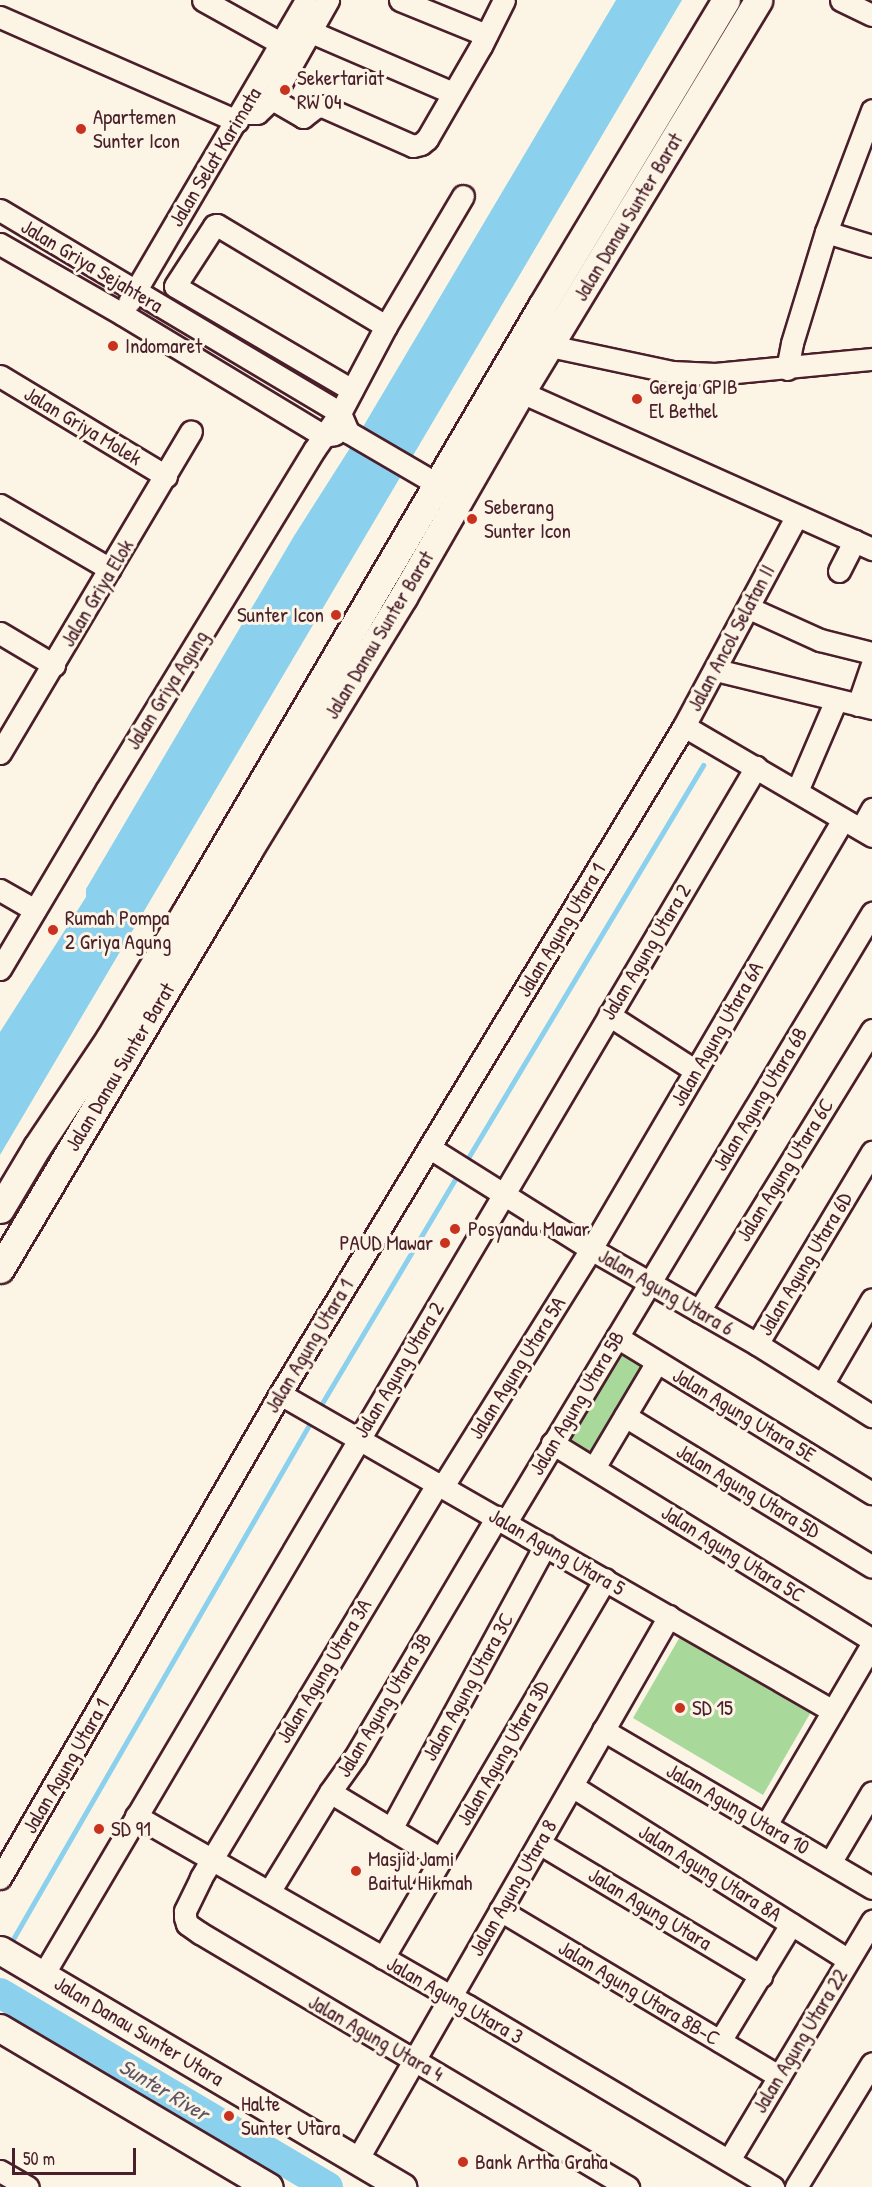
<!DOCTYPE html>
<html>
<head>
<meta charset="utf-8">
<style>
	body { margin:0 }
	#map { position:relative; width:872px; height:2187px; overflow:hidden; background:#fcf5e5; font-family:"Patrick Hand",sans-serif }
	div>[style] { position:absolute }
	.green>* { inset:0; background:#a9d99a }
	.water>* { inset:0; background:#8bd1ed }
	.stream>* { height:5px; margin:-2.5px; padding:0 2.5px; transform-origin:2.5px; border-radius:2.5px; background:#8bd1ed }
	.river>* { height:30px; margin:-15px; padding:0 15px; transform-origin:15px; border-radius:15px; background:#8bd1ed }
	.roads { filter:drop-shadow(2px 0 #4a1f2b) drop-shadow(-2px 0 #4a1f2b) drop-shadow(0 2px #4a1f2b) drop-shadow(0 -2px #4a1f2b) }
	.minor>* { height:21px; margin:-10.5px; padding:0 10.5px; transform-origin:10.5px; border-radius:10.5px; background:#fcf5e5 }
	.major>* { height:27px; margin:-13.5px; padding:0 13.5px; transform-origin:13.5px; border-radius:13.5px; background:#fcf5e5 }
	.dots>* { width:16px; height:16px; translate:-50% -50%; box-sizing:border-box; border:3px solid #fcf5e5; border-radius:50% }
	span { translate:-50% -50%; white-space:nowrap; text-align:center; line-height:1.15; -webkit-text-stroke:6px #fcf5e5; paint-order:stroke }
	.poi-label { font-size:21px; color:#4a1f2b }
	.left { translate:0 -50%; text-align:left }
	.right { translate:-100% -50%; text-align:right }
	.street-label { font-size:21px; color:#4a1f2b }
	.water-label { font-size:22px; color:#5e5465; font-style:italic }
	.scale { position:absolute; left:12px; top:2148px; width:124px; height:27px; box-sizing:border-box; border:3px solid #4a1f2b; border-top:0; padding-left:8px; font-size:18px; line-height:21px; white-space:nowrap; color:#4a1f2b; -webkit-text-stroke:4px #fcf5e5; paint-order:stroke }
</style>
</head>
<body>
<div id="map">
	<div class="green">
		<i style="clip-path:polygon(615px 1349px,647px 1368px,592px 1460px,561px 1440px)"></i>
		<i style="clip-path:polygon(681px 1635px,811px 1712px,763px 1795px,633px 1718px)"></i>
	</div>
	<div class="water">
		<i style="clip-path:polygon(616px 0,682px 0,0 1155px,0 1032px,86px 897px,86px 889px,294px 536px,357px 437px)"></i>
	</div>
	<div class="stream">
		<i style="left:465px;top:1163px;width:464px;rotate:-59.1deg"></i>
		<i style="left:318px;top:1410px;width:278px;rotate:-59.3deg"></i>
		<i style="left:9px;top:1946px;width:609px;rotate:-60.07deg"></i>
	</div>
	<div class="river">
		<i style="left:0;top:1993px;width:381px;rotate:30.6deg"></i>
	</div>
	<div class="roads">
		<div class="minor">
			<i style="left:203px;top:0;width:90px;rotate:29.1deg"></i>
			<i style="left:400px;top:0;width:93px;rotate:22.1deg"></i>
			<i style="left:841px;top:0;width:34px;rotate:26deg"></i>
			<i style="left:0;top:17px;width:259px;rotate:23.7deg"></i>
			<i style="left:309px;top:31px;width:157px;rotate:23.3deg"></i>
			<i style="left:272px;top:99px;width:114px;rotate:-60.5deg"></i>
			<i style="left:242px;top:113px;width:15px"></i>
			<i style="left:257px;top:113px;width:21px;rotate:-43deg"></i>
			<i style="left:272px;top:99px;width:36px;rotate:30deg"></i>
			<i style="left:303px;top:117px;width:16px;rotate:-38deg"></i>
			<i style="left:316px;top:107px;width:6px;rotate:-9deg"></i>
			<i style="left:322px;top:106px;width:99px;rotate:23.7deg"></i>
			<i style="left:413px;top:146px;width:8px;rotate:-14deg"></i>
			<i style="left:421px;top:144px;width:8px;rotate:-40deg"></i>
			<i style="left:427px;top:139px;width:108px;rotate:-59.9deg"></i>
			<i style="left:481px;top:46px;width:51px;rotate:-63.4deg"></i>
			<i style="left:0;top:210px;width:396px;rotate:30.8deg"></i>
			<i style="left:340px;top:413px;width:21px;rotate:67deg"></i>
			<i style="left:826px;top:232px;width:130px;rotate:-69.3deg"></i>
			<i style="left:0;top:244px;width:141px;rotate:29.8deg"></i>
			<i style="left:122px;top:314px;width:236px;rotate:31.1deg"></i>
			<i style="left:324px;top:436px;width:11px;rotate:-10deg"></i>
			<i style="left:129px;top:302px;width:350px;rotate:-59.6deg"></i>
			<i style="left:550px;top:346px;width:125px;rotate:12deg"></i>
			<i style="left:672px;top:372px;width:43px;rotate:2.7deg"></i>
			<i style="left:715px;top:374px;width:158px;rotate:-5.5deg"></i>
			<i style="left:787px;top:369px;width:26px;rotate:-79deg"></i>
			<i style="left:792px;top:343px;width:116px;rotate:-73deg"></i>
			<i style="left:826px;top:232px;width:48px;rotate:16.9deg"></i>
			<i style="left:0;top:376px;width:194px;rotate:31.1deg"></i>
			<i style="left:352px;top:390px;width:205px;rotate:-149.6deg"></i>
			<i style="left:175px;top:286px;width:72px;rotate:-57deg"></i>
			<i style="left:214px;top:226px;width:3px;rotate:-18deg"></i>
			<i style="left:217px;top:225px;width:197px;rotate:30.9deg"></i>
			<i style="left:521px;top:392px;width:385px;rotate:24.1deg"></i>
			<i style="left:348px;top:432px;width:103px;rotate:30.3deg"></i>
			<i style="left:0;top:505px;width:127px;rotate:30.2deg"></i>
			<i style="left:839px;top:571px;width:34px;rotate:-63deg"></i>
			<i style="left:749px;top:608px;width:78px;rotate:24.3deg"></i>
			<i style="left:820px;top:640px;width:54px;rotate:14deg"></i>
			<i style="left:0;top:633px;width:63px;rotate:30.7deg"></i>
			<i style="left:716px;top:670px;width:161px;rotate:13.7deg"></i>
			<i style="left:858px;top:705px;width:43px;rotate:-71.1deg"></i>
			<i style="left:684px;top:726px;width:218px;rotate:30.3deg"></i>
			<i style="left:0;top:753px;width:374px;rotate:-59.3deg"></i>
			<i style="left:797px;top:791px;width:99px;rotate:-66.8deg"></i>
			<i style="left:861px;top:829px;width:23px;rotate:-61deg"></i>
			<i style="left:0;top:890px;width:40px;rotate:29.7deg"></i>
			<i style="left:0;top:969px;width:209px;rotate:-59.3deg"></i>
			<i style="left:107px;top:789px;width:397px;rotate:-58.6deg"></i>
			<i style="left:314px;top:450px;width:45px;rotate:-54.9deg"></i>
			<i style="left:340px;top:413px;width:98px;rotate:-62.1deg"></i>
			<i style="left:386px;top:326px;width:151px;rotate:-59.4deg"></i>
			<i style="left:609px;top:1015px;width:103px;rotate:32.8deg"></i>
			<i style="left:430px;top:1148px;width:190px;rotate:32.1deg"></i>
			<i style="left:591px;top:1249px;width:191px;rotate:29.8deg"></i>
			<i style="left:757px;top:1344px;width:136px;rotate:32.1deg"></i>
			<i style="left:699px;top:1311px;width:330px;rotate:-58.4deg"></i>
			<i style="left:617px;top:1337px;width:299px;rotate:31.5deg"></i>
			<i style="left:757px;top:1344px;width:224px;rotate:-59.1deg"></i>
			<i style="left:822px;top:1385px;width:99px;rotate:-59.8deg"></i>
			<i style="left:280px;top:1394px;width:637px;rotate:29.82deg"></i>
			<i style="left:625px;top:1416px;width:289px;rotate:31.4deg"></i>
			<i style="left:552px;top:1443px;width:376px;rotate:31.6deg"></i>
			<i style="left:594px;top:1468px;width:123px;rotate:-59.3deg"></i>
			<i style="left:438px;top:1483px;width:461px;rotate:121deg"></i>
			<i style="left:201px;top:1878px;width:37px;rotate:116deg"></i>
			<i style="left:185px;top:1911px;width:6px;rotate:90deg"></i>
			<i style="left:185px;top:1917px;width:7px;rotate:74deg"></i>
			<i style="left:187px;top:1924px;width:16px;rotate:35deg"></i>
			<i style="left:200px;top:1933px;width:498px;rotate:30.7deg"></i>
			<i style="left:443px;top:1486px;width:279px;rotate:-58deg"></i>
			<i style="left:591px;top:1249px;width:498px;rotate:-59.6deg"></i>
			<i style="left:506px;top:1522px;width:711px;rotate:-58.99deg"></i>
			<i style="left:603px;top:1730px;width:312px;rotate:30.4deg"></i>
			<i style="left:572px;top:1786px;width:326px;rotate:32.2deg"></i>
			<i style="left:330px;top:1792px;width:130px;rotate:31.1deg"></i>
			<i style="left:136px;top:1816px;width:383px;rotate:29.8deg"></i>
			<i style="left:468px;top:2006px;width:355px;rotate:30.7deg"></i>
			<i style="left:766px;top:1825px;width:210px;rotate:-59.6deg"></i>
			<i style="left:391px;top:1829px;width:323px;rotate:-61.5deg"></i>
			<i style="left:539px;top:1843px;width:259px;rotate:30.9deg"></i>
			<i style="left:830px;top:1863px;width:82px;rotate:-59.4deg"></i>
			<i style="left:0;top:1878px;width:559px;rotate:-59.95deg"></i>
			<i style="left:280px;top:1394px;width:781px;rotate:-58.83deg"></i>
			<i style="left:684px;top:726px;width:237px;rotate:-61.8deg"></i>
			<i style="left:269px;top:1892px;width:117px;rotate:-58.6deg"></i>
			<i style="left:330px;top:1792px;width:43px;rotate:-54.5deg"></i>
			<i style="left:355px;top:1757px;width:279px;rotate:-59.4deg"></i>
			<i style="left:500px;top:1910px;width:325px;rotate:30.8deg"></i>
			<i style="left:383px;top:1958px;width:439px;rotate:-59.6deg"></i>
			<i style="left:43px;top:1975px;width:1403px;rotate:-59.45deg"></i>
			<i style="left:720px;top:2041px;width:137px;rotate:-58.7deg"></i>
			<i style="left:357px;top:2160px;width:627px;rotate:-60.16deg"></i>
			<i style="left:729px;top:2160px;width:279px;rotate:-59.1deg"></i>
			<i style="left:0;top:2171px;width:32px;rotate:30deg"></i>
			<i style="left:796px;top:2187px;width:145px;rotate:-58.5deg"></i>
		</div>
		<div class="major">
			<i style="left:0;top:1209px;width:72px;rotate:-59.2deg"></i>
			<i style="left:37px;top:1147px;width:131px;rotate:-56.2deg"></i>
			<i style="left:110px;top:1038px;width:147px;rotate:-58.9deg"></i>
			<i style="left:186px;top:912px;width:703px;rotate:-59.57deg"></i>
			<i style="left:542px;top:306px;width:357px;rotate:-59deg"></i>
			<i style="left:0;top:1269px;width:486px;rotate:-59.3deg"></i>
			<i style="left:248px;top:851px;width:298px;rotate:-58.6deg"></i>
			<i style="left:403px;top:597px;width:237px;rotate:-60.1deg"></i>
			<i style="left:521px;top:392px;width:458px;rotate:-58.8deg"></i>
			<i style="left:0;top:1950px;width:467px;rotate:30.5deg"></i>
			<i style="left:0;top:2028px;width:312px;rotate:30.6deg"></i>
		</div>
	</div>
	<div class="dots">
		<i style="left:285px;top:90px;background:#c8321e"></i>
		<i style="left:81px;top:129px;background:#c8321e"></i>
		<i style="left:113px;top:346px;background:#c8321e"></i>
		<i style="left:637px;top:399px;background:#c8321e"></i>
		<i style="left:472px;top:519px;background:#c8321e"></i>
		<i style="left:336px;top:615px;background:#c8321e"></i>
		<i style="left:53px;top:930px;background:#c8321e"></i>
		<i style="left:455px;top:1229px;background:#c8321e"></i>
		<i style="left:445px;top:1243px;background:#c8321e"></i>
		<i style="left:680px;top:1708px;background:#c8321e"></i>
		<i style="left:99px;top:1829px;background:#c8321e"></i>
		<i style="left:356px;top:1871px;background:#c8321e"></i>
		<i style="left:229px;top:2116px;background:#c8321e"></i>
		<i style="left:463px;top:2162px;background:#c8321e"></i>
	</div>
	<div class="poi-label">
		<span class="left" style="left:297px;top:90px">Sekertariat<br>RW 04</span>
		<span class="left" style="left:93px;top:129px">Apartemen<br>Sunter Icon</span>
		<span class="left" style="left:125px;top:346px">Indomaret</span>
		<span class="left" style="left:649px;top:399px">Gereja GPIB<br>El Bethel</span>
		<span class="left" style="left:484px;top:519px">Seberang<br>Sunter Icon</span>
		<span class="right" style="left:324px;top:615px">Sunter Icon</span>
		<span class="left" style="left:65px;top:930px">Rumah Pompa<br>2 Griya Agung</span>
		<span class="left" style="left:468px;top:1229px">Posyandu Mawar</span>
		<span class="right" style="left:433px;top:1243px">PAUD Mawar</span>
		<span class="left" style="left:692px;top:1708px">SD 15</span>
		<span class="left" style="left:111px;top:1829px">SD 91</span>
		<span class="left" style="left:368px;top:1871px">Masjid Jami<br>Baitul Hikmah</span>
		<span class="left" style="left:241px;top:2116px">Halte<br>Sunter Utara</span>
		<span class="left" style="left:475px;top:2162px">Bank Artha Graha</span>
	</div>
	<div class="street-label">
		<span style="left:215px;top:157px;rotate:-59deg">Jalan Selat Karimata</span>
		<span style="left:628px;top:217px;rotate:-59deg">Jalan Danau Sunter Barat</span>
		<span style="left:92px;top:266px;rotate:31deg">Jalan Griya Sejahtera</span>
		<span style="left:83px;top:426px;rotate:31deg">Jalan Griya Molek</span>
		<span style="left:97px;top:593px;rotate:-59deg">Jalan Griya Elok</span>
		<span style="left:379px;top:635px;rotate:-59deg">Jalan Danau Sunter Barat</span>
		<span style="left:731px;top:638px;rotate:-62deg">Jalan Ancol Selatan II</span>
		<span style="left:167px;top:690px;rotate:-58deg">Jalan Griya Agung</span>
		<span style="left:561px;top:930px;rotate:-59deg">Jalan Agung Utara 1</span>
		<span style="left:646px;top:952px;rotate:-59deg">Jalan Agung Utara 2</span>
		<span style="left:717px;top:1034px;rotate:-60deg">Jalan Agung Utara 6A</span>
		<span style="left:120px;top:1067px;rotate:-59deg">Jalan Danau Sunter Barat</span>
		<span style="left:760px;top:1099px;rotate:-59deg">Jalan Agung Utara 6B</span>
		<span style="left:785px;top:1170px;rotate:-58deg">Jalan Agung Utara 6C</span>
		<span style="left:805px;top:1264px;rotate:-59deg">Jalan Agung Utara 6D</span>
		<span style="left:666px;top:1292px;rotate:30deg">Jalan Agung Utara 6</span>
		<span style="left:309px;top:1346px;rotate:-59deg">Jalan Agung Utara 1</span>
		<span style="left:517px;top:1368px;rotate:-58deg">Jalan Agung Utara 5A</span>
		<span style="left:399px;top:1370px;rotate:-59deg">Jalan Agung Utara 2</span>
		<span style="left:577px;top:1403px;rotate:-59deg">Jalan Agung Utara 5B</span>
		<span style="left:744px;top:1415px;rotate:31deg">Jalan Agung Utara 5E</span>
		<span style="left:748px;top:1491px;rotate:31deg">Jalan Agung Utara 5D</span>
		<span style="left:557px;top:1552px;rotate:30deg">Jalan Agung Utara 5</span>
		<span style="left:733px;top:1554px;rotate:32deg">Jalan Agung Utara 5C</span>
		<span style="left:324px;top:1671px;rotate:-59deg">Jalan Agung Utara 3A</span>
		<span style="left:468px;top:1687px;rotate:-61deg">Jalan Agung Utara 3C</span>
		<span style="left:384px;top:1705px;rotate:-59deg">Jalan Agung Utara 3B</span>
		<span style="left:503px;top:1753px;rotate:-60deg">Jalan Agung Utara 3D</span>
		<span style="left:66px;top:1766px;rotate:-60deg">Jalan Agung Utara 1</span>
		<span style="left:738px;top:1809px;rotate:30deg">Jalan Agung Utara 10</span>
		<span style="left:710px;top:1873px;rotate:32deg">Jalan Agung Utara 8A</span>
		<span style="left:513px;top:1888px;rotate:-60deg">Jalan Agung Utara 8</span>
		<span style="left:650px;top:1909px;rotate:31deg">Jalan Agung Utara</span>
		<span style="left:639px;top:1993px;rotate:31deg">Jalan Agung Utara 8B-C</span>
		<span style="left:455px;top:2000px;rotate:30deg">Jalan Agung Utara 3</span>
		<span style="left:139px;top:2031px;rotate:31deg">Jalan Danau Sunter Utara</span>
		<span style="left:376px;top:2038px;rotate:30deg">Jalan Agung Utara 4</span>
		<span style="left:800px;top:2041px;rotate:-59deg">Jalan Agung Utara 22</span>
	</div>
	<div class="water-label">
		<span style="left:164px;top:2090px;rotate:31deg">Sunter River</span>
	</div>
	<div class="scale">50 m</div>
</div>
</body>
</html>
